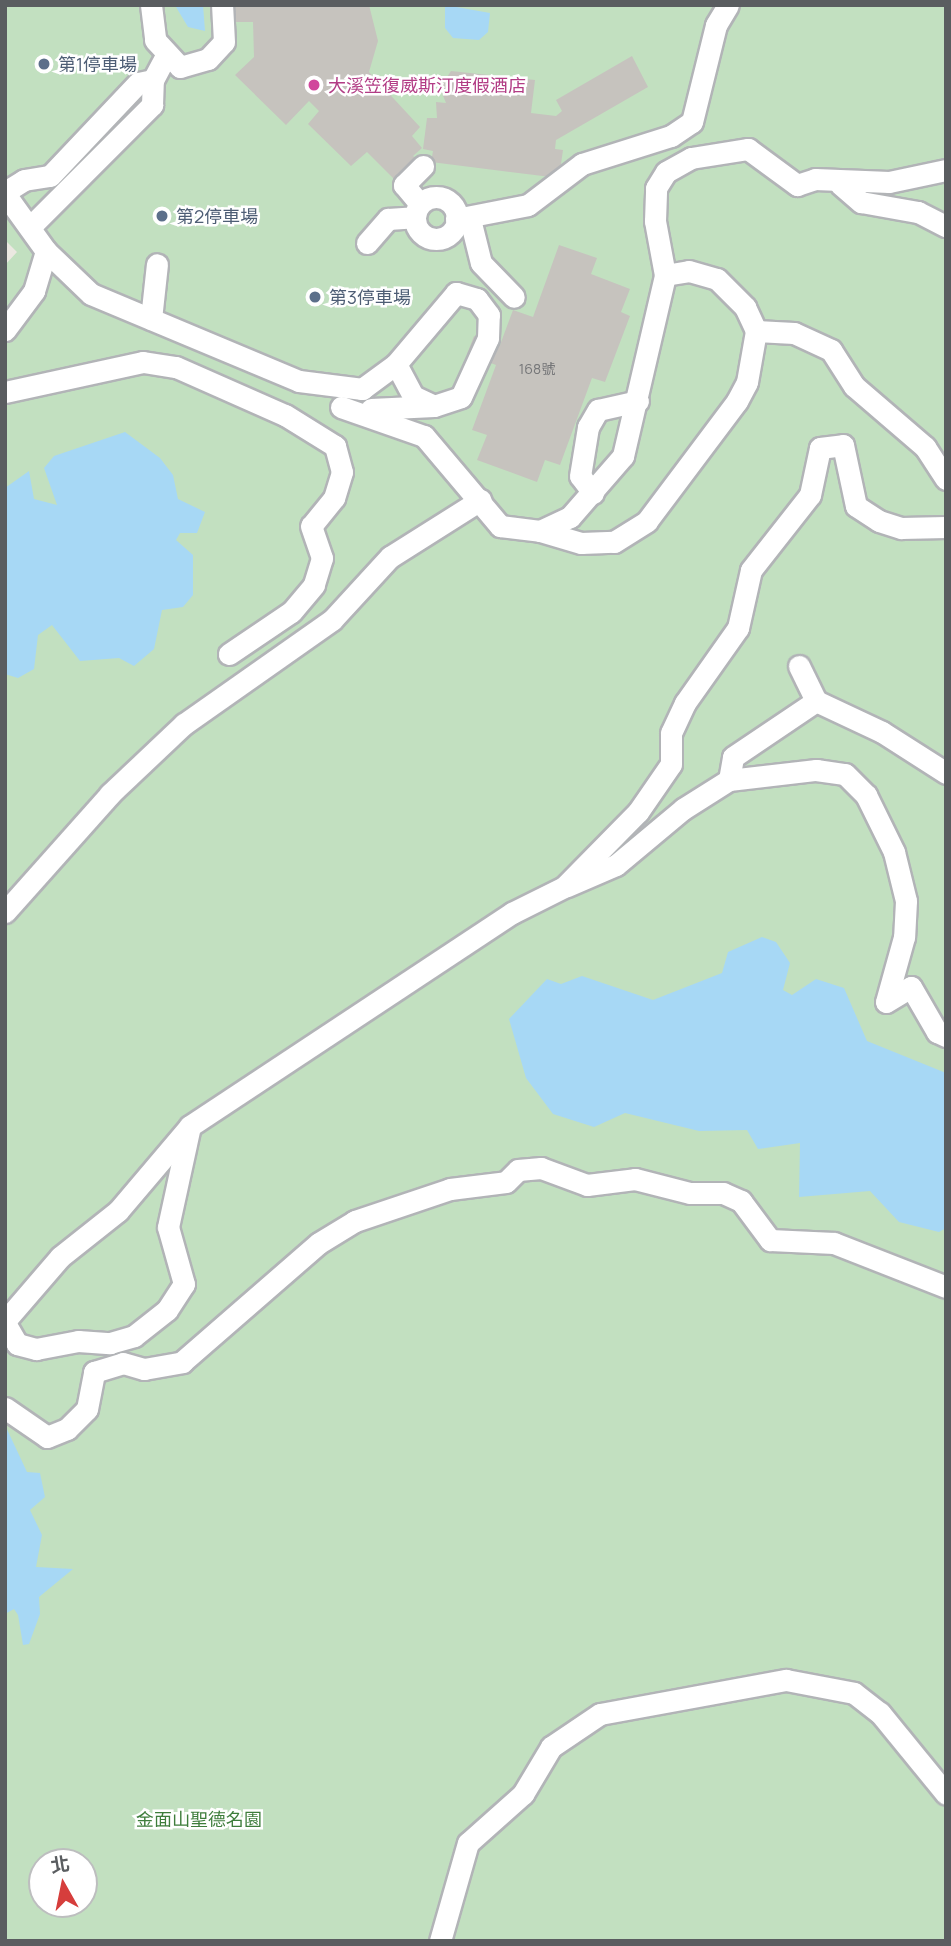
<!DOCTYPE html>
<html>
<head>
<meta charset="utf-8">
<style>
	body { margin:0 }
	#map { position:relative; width:951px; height:1946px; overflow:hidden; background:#ebe8e1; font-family:Manrope,"Noto Sans TC",sans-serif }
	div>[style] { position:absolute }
	.green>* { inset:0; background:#c2e0c0 }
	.water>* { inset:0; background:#a7d8f5 }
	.building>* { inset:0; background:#c6c3be }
	.roads { filter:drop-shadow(2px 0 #b2b4b7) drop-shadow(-2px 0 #b2b4b7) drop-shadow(0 2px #b2b4b7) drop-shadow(0 -2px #b2b4b7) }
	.minor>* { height:21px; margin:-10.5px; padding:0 10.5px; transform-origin:10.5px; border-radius:10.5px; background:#fff }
	.minor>.ring { margin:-10.5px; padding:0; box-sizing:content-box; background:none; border:21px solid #fff; border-radius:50% }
	.dots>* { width:19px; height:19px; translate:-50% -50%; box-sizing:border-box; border:4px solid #fff; border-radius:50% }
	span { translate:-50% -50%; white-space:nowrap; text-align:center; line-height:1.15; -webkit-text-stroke:5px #fff; paint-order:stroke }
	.number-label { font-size:14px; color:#757678 }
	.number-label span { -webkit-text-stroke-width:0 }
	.service-label { font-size:18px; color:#4e5e75 }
	.left { translate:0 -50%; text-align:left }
	.hotel-label { font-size:18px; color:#b23c85 }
	.park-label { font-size:18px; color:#3e7d3c }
	.frame { position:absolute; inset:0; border:7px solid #5a5d60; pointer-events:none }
	.north { position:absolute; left:28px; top:1848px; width:70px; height:70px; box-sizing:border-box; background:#fff; border:2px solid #bdbebf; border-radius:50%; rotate:351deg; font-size:19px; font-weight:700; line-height:28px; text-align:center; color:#5a5d60 }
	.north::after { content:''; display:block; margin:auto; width:24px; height:32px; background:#d63e3c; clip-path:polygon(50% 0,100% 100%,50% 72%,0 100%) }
</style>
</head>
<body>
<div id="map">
	<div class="green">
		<i style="clip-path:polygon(evenodd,5px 5px,946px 5px,946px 1941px,5px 1941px,5px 265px,17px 252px,5px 240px,5px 5px,42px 1862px,84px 1862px,84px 1904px,42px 1904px,42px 1862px)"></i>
	</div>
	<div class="water">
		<i style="clip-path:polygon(203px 5px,205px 31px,188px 27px,176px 7px)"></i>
		<i style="clip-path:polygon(445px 5px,490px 13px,488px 32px,479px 40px,453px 38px,445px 28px)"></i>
		<i style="clip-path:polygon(125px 432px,160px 458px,173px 475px,178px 499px,205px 512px,197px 533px,180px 533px,176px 540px,193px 555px,193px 595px,183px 607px,162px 610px,154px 649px,134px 666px,119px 658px,80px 661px,52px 625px,38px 635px,34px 669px,18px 678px,5px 674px,5px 488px,29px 471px,34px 499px,57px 505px,44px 468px,54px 456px)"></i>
		<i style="clip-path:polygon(762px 937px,776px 942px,790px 963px,783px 990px,792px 995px,816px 979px,844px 988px,867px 1041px,946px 1073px,946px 1228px,939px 1232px,899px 1222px,870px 1191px,799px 1197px,800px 1143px,758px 1149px,747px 1130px,699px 1131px,625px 1113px,594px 1127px,553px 1114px,526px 1078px,509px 1019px,547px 979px,561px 984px,582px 976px,653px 1000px,722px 973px,728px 952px)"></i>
		<i style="clip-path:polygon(5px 1425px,27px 1472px,40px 1473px,45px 1497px,30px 1510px,42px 1535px,36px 1567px,73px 1569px,39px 1597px,40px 1614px,29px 1644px,23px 1645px,18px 1615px,14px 1609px,5px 1614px)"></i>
	</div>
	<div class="building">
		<i style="clip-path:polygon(229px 5px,369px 5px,378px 41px,369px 72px,420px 127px,412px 136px,422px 148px,413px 156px,418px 160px,397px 182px,367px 152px,351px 166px,308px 124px,319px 111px,309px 101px,286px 125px,235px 75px,254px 57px,253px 22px,230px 22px)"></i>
		<i style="clip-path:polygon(632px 56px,648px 87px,556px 140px,555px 149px,563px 150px,559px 178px,431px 162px,433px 151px,423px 149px,427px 118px,437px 118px,436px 102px,446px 103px,440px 88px,451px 71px,535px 80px,531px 113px,556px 116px,562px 111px,556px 100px)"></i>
		<i style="clip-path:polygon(559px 245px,597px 258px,591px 274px,630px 289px,621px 312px,630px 316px,605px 382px,592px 378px,560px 465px,545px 460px,537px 482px,477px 460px,487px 435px,472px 430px,496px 365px,467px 354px,474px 336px,500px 345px,513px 310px,533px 317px)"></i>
	</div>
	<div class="roads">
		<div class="minor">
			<i style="left:151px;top:5px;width:35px;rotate:83deg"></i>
			<i style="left:155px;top:40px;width:37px;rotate:47deg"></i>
			<i style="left:180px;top:67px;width:29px;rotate:-16deg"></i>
			<i style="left:208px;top:59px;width:23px;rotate:-47deg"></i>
			<i style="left:224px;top:42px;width:37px;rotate:-93deg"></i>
			<i style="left:840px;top:184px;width:28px;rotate:41deg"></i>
			<i style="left:861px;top:202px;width:58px;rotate:10deg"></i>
			<i style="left:918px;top:212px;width:31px;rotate:27deg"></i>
			<i style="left:5px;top:192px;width:22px;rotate:-32deg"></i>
			<i style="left:24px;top:180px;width:26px;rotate:-9deg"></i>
			<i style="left:50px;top:176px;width:128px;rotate:-46.6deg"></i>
			<i style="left:138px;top:83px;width:15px;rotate:-11deg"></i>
			<i style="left:5px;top:194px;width:70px;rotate:54.3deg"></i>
			<i style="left:46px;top:251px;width:62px;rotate:43.7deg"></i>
			<i style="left:91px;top:294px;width:225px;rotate:22.7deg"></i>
			<i style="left:299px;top:381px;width:64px;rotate:7.2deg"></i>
			<i style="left:362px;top:389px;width:42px;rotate:-36.3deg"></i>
			<i class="ring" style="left:415px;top:197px;width:21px;height:21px"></i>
			<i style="left:420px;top:204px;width:25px;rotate:-130deg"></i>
			<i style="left:404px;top:185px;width:27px;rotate:-45deg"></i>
			<i style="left:456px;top:219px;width:73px;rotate:-11deg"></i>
			<i style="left:528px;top:205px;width:68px;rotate:-37.2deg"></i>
			<i style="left:582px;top:164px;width:93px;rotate:-17.5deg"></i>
			<i style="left:671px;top:136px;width:25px;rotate:-34deg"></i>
			<i style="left:692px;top:122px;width:100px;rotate:-76.1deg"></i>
			<i style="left:716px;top:25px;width:23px;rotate:-59deg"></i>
			<i style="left:470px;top:219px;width:45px;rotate:76deg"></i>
			<i style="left:481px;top:263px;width:47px;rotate:45.9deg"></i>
			<i style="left:30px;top:227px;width:173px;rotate:-45deg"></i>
			<i style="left:152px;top:105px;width:25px;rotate:-88deg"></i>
			<i style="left:153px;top:80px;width:27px;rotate:-62deg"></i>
			<i style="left:367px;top:243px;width:32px;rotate:-49deg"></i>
			<i style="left:388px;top:219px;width:26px;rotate:-4deg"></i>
			<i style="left:665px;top:275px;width:24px;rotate:-9deg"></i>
			<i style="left:689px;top:271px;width:29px;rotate:16deg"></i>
			<i style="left:717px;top:279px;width:40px;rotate:45deg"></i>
			<i style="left:745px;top:307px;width:26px;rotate:65deg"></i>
			<i style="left:756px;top:331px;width:38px;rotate:3deg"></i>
			<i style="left:794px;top:333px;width:41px;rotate:24.7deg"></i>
			<i style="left:831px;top:350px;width:43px;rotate:57.4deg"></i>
			<i style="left:854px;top:386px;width:94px;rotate:40.7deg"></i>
			<i style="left:925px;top:447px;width:38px;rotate:57deg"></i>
			<i style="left:151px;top:319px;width:55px;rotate:-83.8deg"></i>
			<i style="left:5px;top:330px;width:49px;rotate:-53.4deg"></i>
			<i style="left:34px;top:291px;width:42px;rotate:-73.3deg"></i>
			<i style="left:5px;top:392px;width:141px;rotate:-12.3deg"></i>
			<i style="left:143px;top:362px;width:33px;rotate:9deg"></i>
			<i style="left:176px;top:367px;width:119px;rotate:23.8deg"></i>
			<i style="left:285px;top:415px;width:59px;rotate:31.8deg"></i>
			<i style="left:335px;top:446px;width:27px;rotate:75deg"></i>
			<i style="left:342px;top:472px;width:27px;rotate:107deg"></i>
			<i style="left:334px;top:498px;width:36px;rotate:129deg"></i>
			<i style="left:311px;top:526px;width:34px;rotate:71deg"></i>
			<i style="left:322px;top:558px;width:28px;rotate:107deg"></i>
			<i style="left:314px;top:585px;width:35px;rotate:130deg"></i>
			<i style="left:291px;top:612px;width:75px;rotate:145.9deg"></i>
			<i style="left:341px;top:407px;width:88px;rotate:19.3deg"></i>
			<i style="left:424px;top:436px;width:118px;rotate:49.8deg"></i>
			<i style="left:500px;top:526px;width:40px;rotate:7.1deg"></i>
			<i style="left:540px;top:531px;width:33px;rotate:-25deg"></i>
			<i style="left:570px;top:517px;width:81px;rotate:-49deg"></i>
			<i style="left:623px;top:456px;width:186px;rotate:-76.9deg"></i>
			<i style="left:665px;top:275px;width:55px;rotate:-100.5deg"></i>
			<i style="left:655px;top:221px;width:33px;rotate:-88deg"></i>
			<i style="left:656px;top:188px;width:19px;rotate:-58deg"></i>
			<i style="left:666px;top:172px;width:29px;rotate:-29deg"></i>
			<i style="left:691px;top:158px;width:58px;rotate:-9deg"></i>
			<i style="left:748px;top:149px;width:61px;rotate:36.3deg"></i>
			<i style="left:797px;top:185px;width:19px;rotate:-18deg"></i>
			<i style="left:815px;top:179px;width:74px;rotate:2.3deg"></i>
			<i style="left:889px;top:182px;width:58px;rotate:-11.9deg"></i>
			<i style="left:371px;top:409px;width:63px;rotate:-2.7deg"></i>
			<i style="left:434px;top:406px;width:28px;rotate:-18deg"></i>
			<i style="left:461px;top:397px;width:65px;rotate:-65.4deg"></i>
			<i style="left:488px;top:338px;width:23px;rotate:-88deg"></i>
			<i style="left:489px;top:315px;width:20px;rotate:-127deg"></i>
			<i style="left:477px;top:299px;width:22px;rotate:-164deg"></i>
			<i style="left:456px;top:293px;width:93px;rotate:130.2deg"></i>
			<i style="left:396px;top:364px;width:36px;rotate:62deg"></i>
			<i style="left:413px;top:396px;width:23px;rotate:25deg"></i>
			<i style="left:593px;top:493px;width:21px;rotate:-127deg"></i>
			<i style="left:580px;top:476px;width:50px;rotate:-80.7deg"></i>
			<i style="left:588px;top:427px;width:20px;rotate:-60deg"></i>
			<i style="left:598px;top:410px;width:41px;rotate:-12.7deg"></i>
			<i style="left:540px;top:531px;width:43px;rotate:16.3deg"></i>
			<i style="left:581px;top:543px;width:33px;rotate:-2deg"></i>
			<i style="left:614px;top:542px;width:39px;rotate:-32deg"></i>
			<i style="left:647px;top:521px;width:150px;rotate:-53.1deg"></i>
			<i style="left:737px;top:401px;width:21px;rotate:-62deg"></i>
			<i style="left:747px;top:382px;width:52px;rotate:-80deg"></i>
			<i style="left:799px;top:666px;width:39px;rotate:64deg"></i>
			<i style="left:729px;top:780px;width:23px;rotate:-80deg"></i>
			<i style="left:733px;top:757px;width:100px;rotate:-34deg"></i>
			<i style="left:816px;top:701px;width:73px;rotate:25.2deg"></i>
			<i style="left:882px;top:732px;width:76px;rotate:32.6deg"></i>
			<i style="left:567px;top:886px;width:53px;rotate:-23.2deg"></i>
			<i style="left:616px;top:865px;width:87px;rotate:-39.9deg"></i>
			<i style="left:683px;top:809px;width:54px;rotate:-32.2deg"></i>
			<i style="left:729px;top:780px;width:88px;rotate:-6.6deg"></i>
			<i style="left:816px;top:770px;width:29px;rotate:8deg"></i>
			<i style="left:845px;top:774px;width:30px;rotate:45deg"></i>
			<i style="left:866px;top:795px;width:64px;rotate:63.8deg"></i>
			<i style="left:894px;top:852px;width:50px;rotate:76.2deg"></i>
			<i style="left:906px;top:901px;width:36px;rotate:93deg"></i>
			<i style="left:904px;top:937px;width:67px;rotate:105.5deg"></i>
			<i style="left:886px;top:1002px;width:29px;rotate:-31deg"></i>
			<i style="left:911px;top:987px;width:52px;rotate:60deg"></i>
			<i style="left:937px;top:1032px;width:10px;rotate:24deg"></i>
			<i style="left:5px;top:912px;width:158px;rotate:-48.3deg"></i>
			<i style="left:110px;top:794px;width:102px;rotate:-43.4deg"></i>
			<i style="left:184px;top:724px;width:181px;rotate:-35.1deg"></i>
			<i style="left:332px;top:620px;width:86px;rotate:-47.4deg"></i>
			<i style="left:390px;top:557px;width:107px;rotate:-32.3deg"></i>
			<i style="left:5px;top:1321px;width:84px;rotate:-49.3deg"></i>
			<i style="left:60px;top:1257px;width:74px;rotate:-38.4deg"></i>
			<i style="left:118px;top:1211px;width:111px;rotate:-49.7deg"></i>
			<i style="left:190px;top:1126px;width:386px;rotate:-33.5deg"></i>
			<i style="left:512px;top:913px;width:58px;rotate:-26.6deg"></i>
			<i style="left:564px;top:887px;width:105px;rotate:-45.4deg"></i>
			<i style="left:638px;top:812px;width:58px;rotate:-55.5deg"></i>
			<i style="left:671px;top:764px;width:31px;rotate:-90deg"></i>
			<i style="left:671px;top:733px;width:33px;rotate:-65deg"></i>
			<i style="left:685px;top:703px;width:92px;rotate:-54.8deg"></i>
			<i style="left:738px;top:628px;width:59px;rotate:-77.4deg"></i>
			<i style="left:751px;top:570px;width:95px;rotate:-51.8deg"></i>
			<i style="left:810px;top:495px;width:48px;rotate:-78deg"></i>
			<i style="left:820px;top:448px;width:23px;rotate:-7deg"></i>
			<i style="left:843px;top:445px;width:62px;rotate:78deg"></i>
			<i style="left:856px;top:506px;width:27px;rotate:33deg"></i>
			<i style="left:879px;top:521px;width:23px;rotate:18deg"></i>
			<i style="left:901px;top:528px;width:45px;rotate:-1.3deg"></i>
			<i style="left:5px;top:1323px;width:24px;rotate:60deg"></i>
			<i style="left:17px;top:1344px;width:20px;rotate:15deg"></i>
			<i style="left:36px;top:1349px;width:43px;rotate:-10.8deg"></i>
			<i style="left:78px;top:1341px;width:32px;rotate:4deg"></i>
			<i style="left:110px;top:1343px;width:25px;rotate:-16deg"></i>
			<i style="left:134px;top:1336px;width:42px;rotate:-38.2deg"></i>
			<i style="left:167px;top:1310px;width:31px;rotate:-57deg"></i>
			<i style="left:184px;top:1284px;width:59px;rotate:-105.7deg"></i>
			<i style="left:168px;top:1227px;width:103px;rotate:-77.7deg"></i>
			<i style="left:5px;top:1408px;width:51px;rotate:34.6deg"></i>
			<i style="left:47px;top:1437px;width:22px;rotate:-22deg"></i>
			<i style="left:67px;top:1429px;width:28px;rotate:-45deg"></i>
			<i style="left:87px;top:1409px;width:38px;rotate:-79deg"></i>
			<i style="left:94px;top:1372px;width:30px;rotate:-17deg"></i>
			<i style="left:123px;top:1363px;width:22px;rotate:16deg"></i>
			<i style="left:144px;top:1369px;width:39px;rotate:-10deg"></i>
			<i style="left:182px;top:1362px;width:181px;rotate:-41deg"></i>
			<i style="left:319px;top:1243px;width:42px;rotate:-31.4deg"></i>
			<i style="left:355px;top:1221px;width:100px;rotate:-18.6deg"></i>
			<i style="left:450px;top:1189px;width:56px;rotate:-7.1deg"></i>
			<i style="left:506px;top:1182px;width:17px;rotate:-45deg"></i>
			<i style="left:518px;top:1170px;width:23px;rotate:-5deg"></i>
			<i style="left:541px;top:1168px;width:49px;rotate:20.3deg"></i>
			<i style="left:587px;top:1185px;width:48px;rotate:-7.1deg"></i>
			<i style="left:635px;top:1179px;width:57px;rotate:14.3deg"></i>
			<i style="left:690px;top:1193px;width:33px"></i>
			<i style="left:723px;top:1193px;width:20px;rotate:24deg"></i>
			<i style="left:741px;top:1201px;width:49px;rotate:53.4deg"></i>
			<i style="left:770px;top:1240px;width:64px;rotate:2.7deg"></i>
			<i style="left:834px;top:1243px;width:120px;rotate:21.4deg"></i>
			<i style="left:440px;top:1941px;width:102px;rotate:-74.1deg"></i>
			<i style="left:468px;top:1843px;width:74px;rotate:-41.7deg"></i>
			<i style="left:523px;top:1794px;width:55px;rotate:-59.2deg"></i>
			<i style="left:551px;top:1747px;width:59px;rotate:-34deg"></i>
			<i style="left:600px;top:1714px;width:189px;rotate:-10.4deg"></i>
			<i style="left:786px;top:1680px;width:69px;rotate:10.8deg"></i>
			<i style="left:854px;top:1693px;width:33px;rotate:38deg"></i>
			<i style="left:880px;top:1713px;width:104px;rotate:50.8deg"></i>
		</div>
	</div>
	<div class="dots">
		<i style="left:44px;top:64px;background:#5c6f8a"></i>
		<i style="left:314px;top:85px;background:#d1479c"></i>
		<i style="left:162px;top:216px;background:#5c6f8a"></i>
		<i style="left:315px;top:297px;background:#5c6f8a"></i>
	</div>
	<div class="number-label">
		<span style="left:537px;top:369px">168號</span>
	</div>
	<div class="service-label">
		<span class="left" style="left:58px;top:64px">第1停車場</span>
		<span class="left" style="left:176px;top:216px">第2停車場</span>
		<span class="left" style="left:329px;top:297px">第3停車場</span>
	</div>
	<div class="hotel-label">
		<span class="left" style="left:328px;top:85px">大溪笠復威斯汀度假酒店</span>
	</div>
	<div class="park-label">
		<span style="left:199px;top:1819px">金面山聖德名園</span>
	</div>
	<div class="frame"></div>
	<div class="north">北</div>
</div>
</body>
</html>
